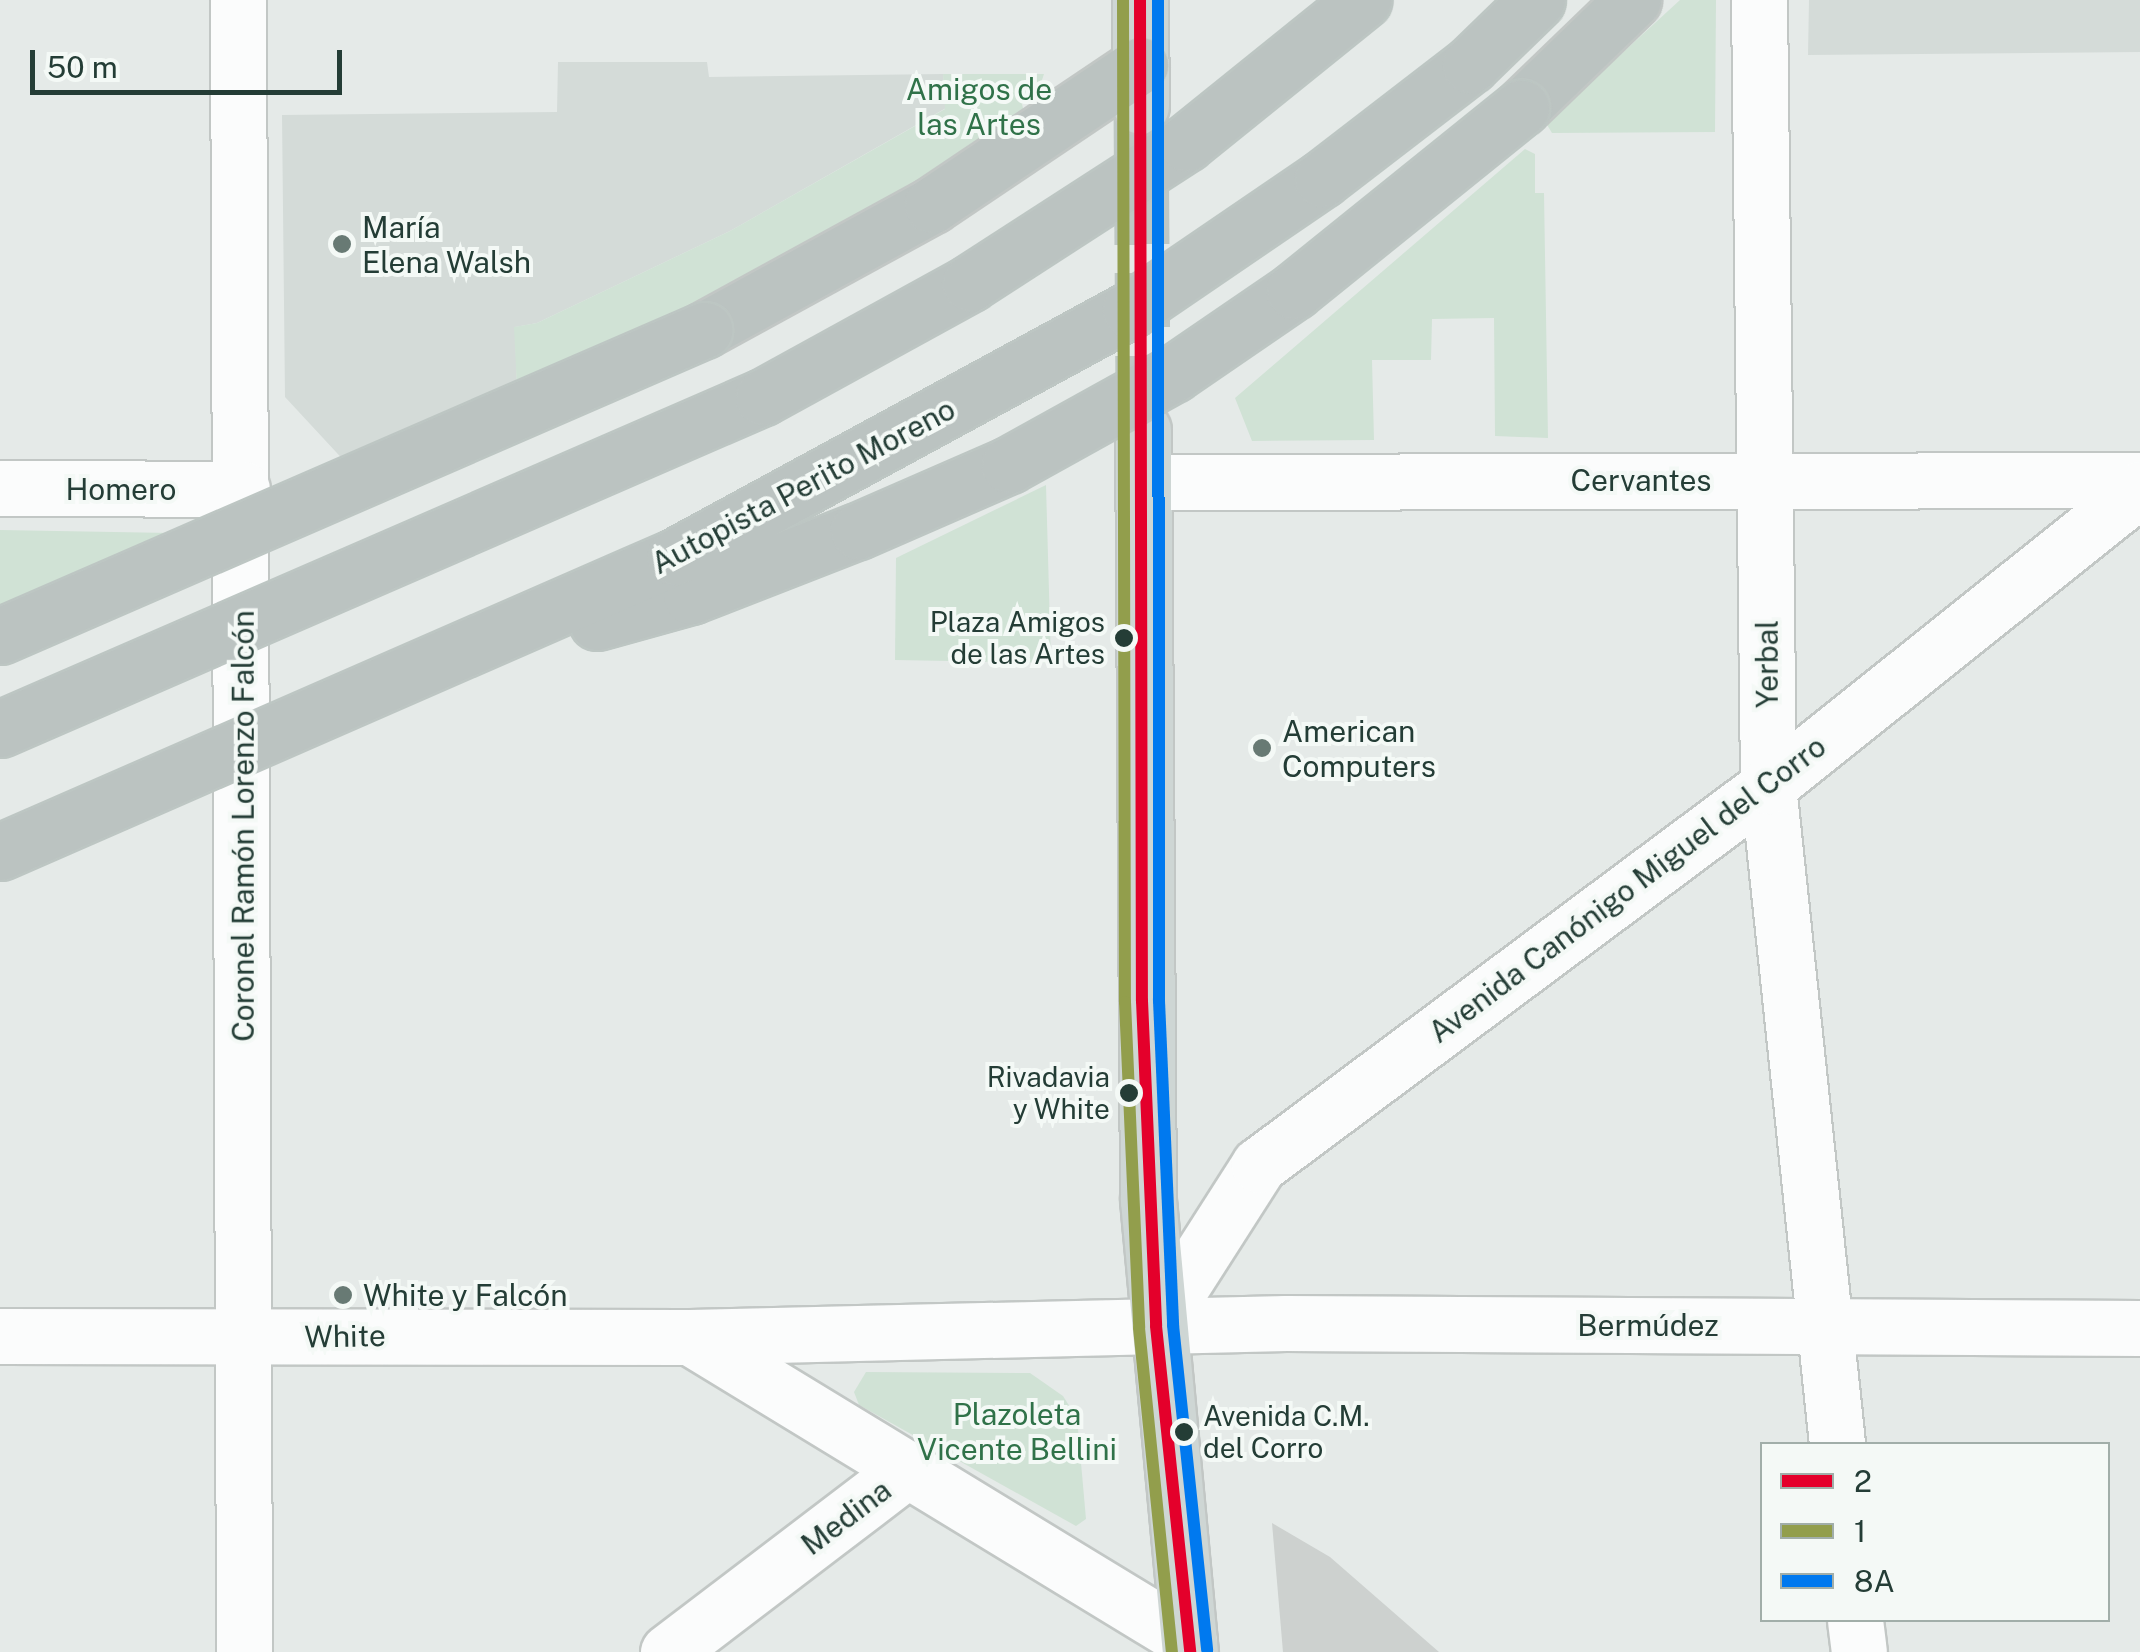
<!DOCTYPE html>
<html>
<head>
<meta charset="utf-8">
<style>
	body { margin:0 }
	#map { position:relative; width:2140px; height:1652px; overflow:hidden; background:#e5eae8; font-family:"Public Sans",sans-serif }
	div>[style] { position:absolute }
	.built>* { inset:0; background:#d4dbd8 }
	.green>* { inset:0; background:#d0e2d5 }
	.building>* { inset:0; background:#cdd1cf }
	.major-tunnel>* { height:55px; margin-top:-27.5px; transform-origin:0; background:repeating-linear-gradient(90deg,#bec7c4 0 55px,transparent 0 83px) }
	.roads { filter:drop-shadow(2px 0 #c2c7c5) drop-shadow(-2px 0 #c2c7c5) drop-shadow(0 2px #c2c7c5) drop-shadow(0 -2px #c2c7c5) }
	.minor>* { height:55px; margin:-27.5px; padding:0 27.5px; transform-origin:27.5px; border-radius:27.5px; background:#fbfcfc }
	.major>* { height:55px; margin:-27.5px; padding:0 27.5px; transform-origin:27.5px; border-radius:27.5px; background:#ced6d4 }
	.highway>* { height:55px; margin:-27.5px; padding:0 27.5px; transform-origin:27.5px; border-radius:27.5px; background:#bbc3c1 }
	.bridges { filter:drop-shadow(2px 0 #bdc6c3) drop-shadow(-2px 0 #bdc6c3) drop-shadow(0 2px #bdc6c3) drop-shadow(0 -2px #bdc6c3) }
	.highway-bridge>* { height:55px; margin:-27.5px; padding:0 27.5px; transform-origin:27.5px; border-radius:27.5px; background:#bbc3c1 }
	.bus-1>* { height:12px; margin:-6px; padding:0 6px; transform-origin:6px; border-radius:6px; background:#e4002b }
	.bus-2>* { height:12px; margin:-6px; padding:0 6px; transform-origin:6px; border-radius:6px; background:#929e4c }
	.bus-3>* { height:12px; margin:-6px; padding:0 6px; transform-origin:6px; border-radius:6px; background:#0079ef }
	.dots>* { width:28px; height:28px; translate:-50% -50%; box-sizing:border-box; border:5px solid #f4f9f6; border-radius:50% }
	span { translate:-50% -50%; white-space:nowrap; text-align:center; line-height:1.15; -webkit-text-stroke:8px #f4f9f6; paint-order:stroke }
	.bus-label { font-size:28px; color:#243d36 }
	.right { translate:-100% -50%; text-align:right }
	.left { translate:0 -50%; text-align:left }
	.park-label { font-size:30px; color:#307249 }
	.poi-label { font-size:30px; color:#243d36 }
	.street-label { font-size:30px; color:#243d36 }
	.legend { position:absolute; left:1760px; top:1442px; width:350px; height:180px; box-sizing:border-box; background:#f4f9f6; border:2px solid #a1aea9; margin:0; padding:12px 18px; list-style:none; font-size:30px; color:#243d36 }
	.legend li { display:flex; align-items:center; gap:20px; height:50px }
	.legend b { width:50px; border:2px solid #a1aea9 }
	.scale { position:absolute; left:30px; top:50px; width:312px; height:45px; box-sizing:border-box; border:5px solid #243d36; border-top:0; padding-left:12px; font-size:30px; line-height:35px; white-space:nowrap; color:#243d36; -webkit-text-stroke:8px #f4f9f6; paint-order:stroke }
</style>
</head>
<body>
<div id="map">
	<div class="built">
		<i style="clip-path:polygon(1809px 0,2140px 0,2140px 52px,1808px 55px)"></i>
		<i style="clip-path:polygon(558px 62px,707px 62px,709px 77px,943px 74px,946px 108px,730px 231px,537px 323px,515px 327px,517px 389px,349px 466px,285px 397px,282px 115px,557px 112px)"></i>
	</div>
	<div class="green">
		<i style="clip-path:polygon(1680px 0,1716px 0,1715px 132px,1552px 133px,1546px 123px)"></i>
		<i style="clip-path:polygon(943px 74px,1044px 74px,1037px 95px,1022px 104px,1024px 112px,951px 166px,787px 262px,517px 389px,514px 327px,537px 323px,730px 231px,945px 109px)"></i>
		<i style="clip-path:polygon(1525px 149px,1535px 154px,1535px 193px,1544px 193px,1548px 438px,1495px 436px,1494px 318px,1432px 319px,1431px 360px,1372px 360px,1374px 440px,1252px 441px,1235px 398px)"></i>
		<i style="clip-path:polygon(1046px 485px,1051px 663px,895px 660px,896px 558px)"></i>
		<i style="clip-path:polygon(0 530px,171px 533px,0 654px)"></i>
		<i style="clip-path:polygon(866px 1372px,1030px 1373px,1063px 1396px,1077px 1418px,1086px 1519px,1076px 1526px,859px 1405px,854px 1392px)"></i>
	</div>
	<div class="building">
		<i style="clip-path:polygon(1272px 1523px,1330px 1557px,1439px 1652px,1283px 1652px)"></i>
	</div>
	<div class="major-tunnel">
		<i style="left:1141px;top:106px;width:324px;rotate:89.6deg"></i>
	</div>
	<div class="roads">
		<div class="minor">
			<i style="left:238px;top:0;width:1652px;rotate:89.79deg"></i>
			<i style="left:1759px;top:0;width:786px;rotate:89.34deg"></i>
			<i style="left:1768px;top:786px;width:662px;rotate:84.01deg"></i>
			<i style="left:1143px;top:482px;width:997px;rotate:-0.11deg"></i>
			<i style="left:0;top:488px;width:242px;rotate:0.2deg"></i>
			<i style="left:1156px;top:1326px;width:191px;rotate:-57.4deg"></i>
			<i style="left:1259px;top:1165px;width:635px;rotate:-36.67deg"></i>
			<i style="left:1768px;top:786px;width:476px;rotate:-38.6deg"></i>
			<i style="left:0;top:1336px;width:690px;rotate:0.08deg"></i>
			<i style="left:690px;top:1337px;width:596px;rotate:-1.35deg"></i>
			<i style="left:1286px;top:1323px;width:854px;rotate:0.34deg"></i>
			<i style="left:690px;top:1337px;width:584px;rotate:31.35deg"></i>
			<i style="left:1855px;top:1620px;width:32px;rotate:83deg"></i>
			<i style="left:668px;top:1652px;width:295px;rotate:-37.3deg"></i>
		</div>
		<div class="major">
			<i style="left:1140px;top:0;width:106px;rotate:89.5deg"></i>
			<i style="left:1143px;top:430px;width:770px;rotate:89.63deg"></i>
			<i style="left:1148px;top:1200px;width:454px;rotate:84.7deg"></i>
		</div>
		<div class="highway">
			<i style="left:1521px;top:108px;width:156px;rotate:-44deg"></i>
			<i style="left:704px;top:330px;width:260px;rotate:-28.7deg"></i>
			<i style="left:932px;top:205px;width:251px;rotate:-33.9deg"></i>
		</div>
	</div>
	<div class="bridges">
		<div class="highway-bridge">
			<i style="left:597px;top:622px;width:98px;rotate:-15.5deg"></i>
			<i style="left:691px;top:596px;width:179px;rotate:-21.3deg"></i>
			<i style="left:858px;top:531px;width:165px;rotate:-23.6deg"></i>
			<i style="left:1009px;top:465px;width:188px;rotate:-29deg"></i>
			<i style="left:1173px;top:374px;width:147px;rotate:-34.4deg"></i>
			<i style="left:1294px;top:291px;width:292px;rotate:-38.9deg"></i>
			<i style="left:0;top:636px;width:768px;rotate:-23.49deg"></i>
			<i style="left:0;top:729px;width:832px;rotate:-23.52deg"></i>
			<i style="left:763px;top:397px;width:236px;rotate:-28.8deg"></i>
			<i style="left:970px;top:283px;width:257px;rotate:-32.9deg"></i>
			<i style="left:1186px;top:143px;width:228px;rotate:-38.9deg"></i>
			<i style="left:0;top:852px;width:737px;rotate:-23.61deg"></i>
			<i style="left:675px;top:557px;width:518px;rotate:-28.5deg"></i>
			<i style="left:1130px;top:310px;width:232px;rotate:-34.3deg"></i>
			<i style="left:1322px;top:179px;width:187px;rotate:-37.6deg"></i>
			<i style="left:1470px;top:65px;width:93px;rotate:-44.1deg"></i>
		</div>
	</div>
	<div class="bus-1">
		<i style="left:1140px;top:0;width:1001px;rotate:89.89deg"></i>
		<i style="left:1142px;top:1001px;width:325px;rotate:87.5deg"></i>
		<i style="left:1156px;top:1326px;width:328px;rotate:84deg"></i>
	</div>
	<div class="bus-2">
		<i style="left:1123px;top:0;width:1002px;rotate:89.89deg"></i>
		<i style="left:1125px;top:1002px;width:326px;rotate:87.5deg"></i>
		<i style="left:1139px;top:1328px;width:326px;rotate:84.2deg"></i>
	</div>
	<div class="bus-3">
		<i style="left:1158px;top:0;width:1001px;rotate:89.94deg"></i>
		<i style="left:1159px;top:1001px;width:324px;rotate:87.5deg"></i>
		<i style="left:1173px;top:1325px;width:327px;rotate:84deg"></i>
	</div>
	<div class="dots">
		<i style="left:342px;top:244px;background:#687a74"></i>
		<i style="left:1124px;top:638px;background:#243d36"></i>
		<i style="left:1262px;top:748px;background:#687a74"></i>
		<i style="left:1129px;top:1093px;background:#243d36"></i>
		<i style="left:343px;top:1295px;background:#687a74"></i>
		<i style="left:1184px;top:1432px;background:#243d36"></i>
	</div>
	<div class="bus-label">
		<span class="right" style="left:1105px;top:638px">Plaza Amigos<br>de las Artes</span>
		<span class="right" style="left:1110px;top:1093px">Rivadavia<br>y White</span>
		<span class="left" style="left:1203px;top:1432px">Avenida C.M.<br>del Corro</span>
	</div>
	<div class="park-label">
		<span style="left:979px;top:106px">Amigos de<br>las Artes</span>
		<span style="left:1017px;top:1431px">Plazoleta<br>Vicente Bellini</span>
	</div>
	<div class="poi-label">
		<span class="left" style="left:362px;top:244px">María<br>Elena Walsh</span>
		<span class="left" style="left:1282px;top:748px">American<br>Computers</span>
		<span class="left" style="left:363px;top:1295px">White y Falcón</span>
	</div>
	<div class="street-label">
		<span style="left:1641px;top:480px">Cervantes</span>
		<span style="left:803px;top:486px;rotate:-28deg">Autopista Perito Moreno</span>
		<span style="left:121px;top:489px">Homero</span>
		<span style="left:1767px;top:664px;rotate:-90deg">Yerbal</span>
		<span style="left:243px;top:826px;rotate:-90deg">Coronel Ramón Lorenzo Falcón</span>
		<span style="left:1627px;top:889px;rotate:-37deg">Avenida Canónigo Miguel del Corro</span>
		<span style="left:1648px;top:1325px">Bermúdez</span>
		<span style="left:345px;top:1336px;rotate:-1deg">White</span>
		<span style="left:846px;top:1517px;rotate:-37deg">Medina</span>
	</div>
	<ul class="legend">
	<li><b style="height:12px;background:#e4002b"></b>2</li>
	<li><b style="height:12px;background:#929e4c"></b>1</li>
	<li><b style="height:12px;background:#0079ef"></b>8A</li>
	</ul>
	<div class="scale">50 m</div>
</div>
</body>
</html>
